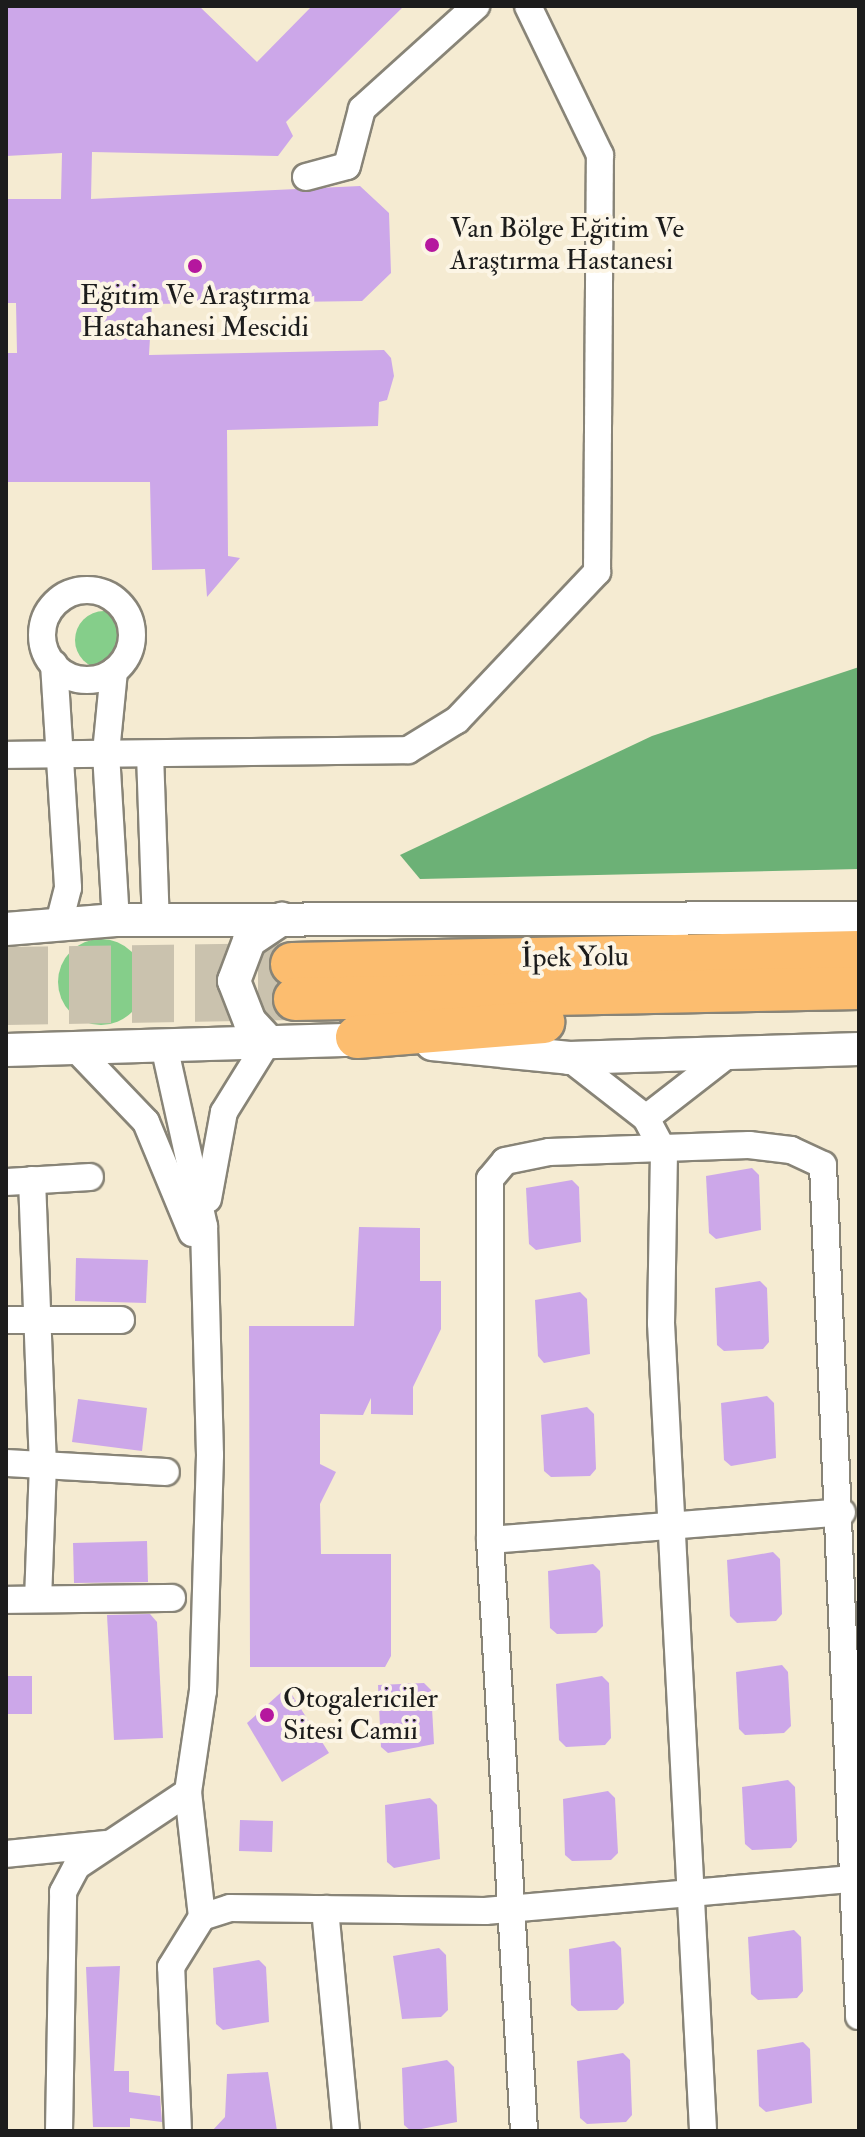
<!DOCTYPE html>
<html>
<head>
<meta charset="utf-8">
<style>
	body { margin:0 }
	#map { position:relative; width:865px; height:2137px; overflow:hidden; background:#f5ebd2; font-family:"IM FELL Double Pica",serif }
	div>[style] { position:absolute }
	.green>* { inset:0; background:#85ce8a }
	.round { border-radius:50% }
	.forest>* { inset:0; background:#6cb176 }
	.building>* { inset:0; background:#cca7e9 }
	.trunk-tunnel>* { height:42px; margin-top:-21px; transform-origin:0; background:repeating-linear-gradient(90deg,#cac2ae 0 42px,transparent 0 63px) }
	.roads { filter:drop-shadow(2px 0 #888477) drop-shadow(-2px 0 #888477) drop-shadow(0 2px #888477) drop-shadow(0 -2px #888477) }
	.minor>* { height:26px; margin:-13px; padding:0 13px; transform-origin:13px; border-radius:13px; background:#fff }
	.minor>.ring { margin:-13px; padding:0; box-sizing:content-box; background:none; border:26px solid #fff; border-radius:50% }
	.tertiary>* { height:32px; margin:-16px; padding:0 16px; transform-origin:16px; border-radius:16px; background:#fff }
	.trunk>* { height:42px; margin:-21px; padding:0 21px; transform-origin:21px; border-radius:21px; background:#fcbd6f }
	.dots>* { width:22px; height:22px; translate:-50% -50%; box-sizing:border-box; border:4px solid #fcf5e5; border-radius:50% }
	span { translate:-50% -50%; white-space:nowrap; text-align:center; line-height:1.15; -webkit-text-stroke:8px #fcf5e5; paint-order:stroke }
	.poi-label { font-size:28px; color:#1c1c1c }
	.left { translate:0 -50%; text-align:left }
	.street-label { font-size:28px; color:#1c1c1c }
	.frame { position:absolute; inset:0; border:8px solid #1c1c1c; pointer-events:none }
</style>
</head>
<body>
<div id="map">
	<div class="green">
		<i class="round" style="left:75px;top:611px;width:58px;height:58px"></i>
		<i class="round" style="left:58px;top:939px;width:86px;height:86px"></i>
	</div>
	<div class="forest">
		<i style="clip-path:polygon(859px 667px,859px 869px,420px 879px,400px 855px,652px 736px)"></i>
	</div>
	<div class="building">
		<i style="clip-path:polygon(6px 6px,199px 6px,257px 62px,312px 6px,404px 6px,286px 122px,293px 136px,278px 156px,92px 152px,91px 199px,360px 186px,389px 213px,391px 273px,362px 301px,152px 304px,149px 355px,384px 350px,391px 358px,394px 376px,387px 400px,379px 402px,378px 426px,227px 430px,228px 556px,240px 558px,207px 597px,205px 569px,152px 570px,150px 482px,6px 482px,6px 353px,17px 353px,16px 303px,6px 303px,6px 199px,61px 199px,62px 153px,6px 156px)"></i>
		<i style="clip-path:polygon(752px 1168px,759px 1175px,761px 1230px,716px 1239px,709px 1233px,706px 1176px)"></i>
		<i style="clip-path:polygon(572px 1180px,579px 1187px,581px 1242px,536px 1250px,529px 1244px,526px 1188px)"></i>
		<i style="clip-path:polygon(359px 1227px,420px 1228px,420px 1281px,441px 1281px,441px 1329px,413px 1387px,413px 1415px,371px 1414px,371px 1398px,363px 1415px,320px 1414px,320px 1464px,336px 1472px,320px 1504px,321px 1554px,391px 1554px,391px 1656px,385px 1667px,250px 1667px,249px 1326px,354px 1326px)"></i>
		<i style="clip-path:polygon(76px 1258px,148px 1260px,146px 1303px,75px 1301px)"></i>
		<i style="clip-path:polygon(760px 1281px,767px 1288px,769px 1342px,763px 1349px,724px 1351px,717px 1345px,715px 1288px)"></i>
		<i style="clip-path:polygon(580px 1292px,587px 1299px,590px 1354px,544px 1363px,538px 1356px,535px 1300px)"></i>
		<i style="clip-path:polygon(767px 1396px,774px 1403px,776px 1458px,731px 1466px,724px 1460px,721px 1403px)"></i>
		<i style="clip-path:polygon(78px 1399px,147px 1408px,142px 1451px,72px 1442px)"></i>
		<i style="clip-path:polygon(587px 1407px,594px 1414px,596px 1469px,590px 1476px,551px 1477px,544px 1471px,541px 1415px)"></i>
		<i style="clip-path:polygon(147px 1541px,148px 1582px,74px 1583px,73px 1543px)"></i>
		<i style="clip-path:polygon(773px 1552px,780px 1559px,782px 1614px,776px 1621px,737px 1623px,730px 1616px,727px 1560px)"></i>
		<i style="clip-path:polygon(593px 1564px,600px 1571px,603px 1626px,596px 1633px,557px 1634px,550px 1628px,548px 1571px)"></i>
		<i style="clip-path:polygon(150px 1614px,157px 1622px,163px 1738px,114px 1740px,107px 1615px)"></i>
		<i style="clip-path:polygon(782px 1665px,788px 1672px,791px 1726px,784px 1733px,745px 1735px,739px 1729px,736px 1672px)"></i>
		<i style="clip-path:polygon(6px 1676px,32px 1676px,32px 1714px,6px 1714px)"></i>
		<i style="clip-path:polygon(602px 1676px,609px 1683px,611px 1738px,605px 1745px,566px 1747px,559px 1740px,556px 1684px)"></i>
		<i style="clip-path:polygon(424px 1683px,431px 1690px,434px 1744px,388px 1753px,381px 1747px,378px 1685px)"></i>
		<i style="clip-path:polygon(287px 1687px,329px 1753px,282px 1782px,247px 1723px)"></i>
		<i style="clip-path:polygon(788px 1780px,795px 1787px,797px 1841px,791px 1848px,752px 1850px,745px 1844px,742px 1787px)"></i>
		<i style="clip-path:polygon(608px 1791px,615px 1798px,618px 1853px,611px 1860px,572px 1861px,565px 1855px,563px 1799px)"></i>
		<i style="clip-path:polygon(430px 1798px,437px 1805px,440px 1859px,394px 1868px,387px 1862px,385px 1805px)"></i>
		<i style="clip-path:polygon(240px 1820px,273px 1821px,272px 1852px,239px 1851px)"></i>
		<i style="clip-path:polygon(794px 1930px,801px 1937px,803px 1991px,797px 1998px,758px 2000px,751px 1994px,748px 1937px)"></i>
		<i style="clip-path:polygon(614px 1941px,621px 1948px,624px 2003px,617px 2010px,578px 2011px,571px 2005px,569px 1949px)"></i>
		<i style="clip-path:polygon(439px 1948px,446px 1955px,448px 2010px,441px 2017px,402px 2019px,393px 1956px)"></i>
		<i style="clip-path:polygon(259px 1960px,266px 1967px,269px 2022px,223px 2030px,216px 2024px,213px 1968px)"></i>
		<i style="clip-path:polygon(120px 1966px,114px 2071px,129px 2071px,129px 2092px,160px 2096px,162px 2122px,130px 2118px,130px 2127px,93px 2127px,86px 1967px)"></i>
		<i style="clip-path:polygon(803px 2042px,810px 2049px,812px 2103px,766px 2112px,759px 2106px,757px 2050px)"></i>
		<i style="clip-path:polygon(623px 2053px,630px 2060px,632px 2115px,626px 2122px,587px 2124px,580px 2118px,577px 2061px)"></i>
		<i style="clip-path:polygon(447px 2060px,454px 2067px,457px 2122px,411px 2131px,404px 2125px,402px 2068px)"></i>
		<i style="clip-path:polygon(268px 2072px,277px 2131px,212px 2131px,225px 2117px,227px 2074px)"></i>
	</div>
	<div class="trunk-tunnel">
		<i style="left:6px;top:968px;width:286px;rotate:-0.8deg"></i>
		<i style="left:6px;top:1004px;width:289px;rotate:-1deg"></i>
	</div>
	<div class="roads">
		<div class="minor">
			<i style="left:306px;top:177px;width:42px;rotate:-15deg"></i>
			<i style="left:347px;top:166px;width:59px;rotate:-75.3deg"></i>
			<i style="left:362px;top:109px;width:154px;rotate:-42.1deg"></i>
			<i class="ring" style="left:42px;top:590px;width:64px;height:64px"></i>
			<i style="left:54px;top:664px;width:224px;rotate:86.4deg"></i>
			<i style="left:68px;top:888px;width:40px;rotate:104.4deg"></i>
			<i style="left:114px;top:671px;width:82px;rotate:95.6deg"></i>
			<i style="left:106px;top:753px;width:167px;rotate:86.6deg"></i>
			<i style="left:150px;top:754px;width:168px;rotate:88deg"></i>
			<i style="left:6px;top:755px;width:402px;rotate:-0.7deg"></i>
			<i style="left:408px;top:750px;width:57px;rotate:-31.5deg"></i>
			<i style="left:457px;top:720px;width:204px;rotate:-46.6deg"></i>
			<i style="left:597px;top:572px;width:417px;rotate:-89.6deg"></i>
			<i style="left:600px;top:155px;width:165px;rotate:-115.8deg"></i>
			<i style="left:78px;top:1051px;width:98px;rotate:46.2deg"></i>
			<i style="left:146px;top:1122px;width:120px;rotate:67.5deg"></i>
			<i style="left:569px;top:1058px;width:98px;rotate:37.9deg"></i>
			<i style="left:646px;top:1118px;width:108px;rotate:-37.8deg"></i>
			<i style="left:646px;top:1118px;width:38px;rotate:62deg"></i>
			<i style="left:664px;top:1152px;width:171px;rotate:91deg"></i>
			<i style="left:661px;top:1323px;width:809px;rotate:87.02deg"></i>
			<i style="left:32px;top:1180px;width:284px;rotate:87.8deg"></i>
			<i style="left:43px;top:1464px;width:135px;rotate:92.1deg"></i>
			<i style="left:6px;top:1182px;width:84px;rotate:-3.4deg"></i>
			<i style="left:208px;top:1199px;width:88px;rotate:-79.6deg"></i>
			<i style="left:224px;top:1112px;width:84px;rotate:-58.2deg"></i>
			<i style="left:6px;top:1320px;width:115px"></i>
			<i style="left:6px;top:1463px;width:160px;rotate:3.2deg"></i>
			<i style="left:490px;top:1540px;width:353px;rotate:-4.5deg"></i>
			<i style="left:6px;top:1600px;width:166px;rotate:-0.7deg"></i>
			<i style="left:188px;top:1792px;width:126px;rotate:83.6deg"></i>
			<i style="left:6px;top:1854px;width:100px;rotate:-5.7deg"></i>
			<i style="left:325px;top:1909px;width:223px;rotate:84.6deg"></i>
			<i style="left:59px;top:2131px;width:239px;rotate:-89deg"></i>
			<i style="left:63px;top:1892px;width:30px;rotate:-62deg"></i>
			<i style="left:77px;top:1866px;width:133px;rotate:-33.7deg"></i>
			<i style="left:188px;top:1792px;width:102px;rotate:-81.6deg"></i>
			<i style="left:203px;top:1691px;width:236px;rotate:-88.3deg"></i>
			<i style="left:210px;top:1455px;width:229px;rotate:-91.5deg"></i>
			<i style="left:204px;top:1226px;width:184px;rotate:-102.5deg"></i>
			<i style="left:178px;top:2131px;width:164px;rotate:-92.4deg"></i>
			<i style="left:171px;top:1967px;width:59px;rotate:-58.2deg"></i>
			<i style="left:202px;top:1917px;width:29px;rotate:-18deg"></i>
			<i style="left:230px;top:1908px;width:255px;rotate:0.7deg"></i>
			<i style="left:485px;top:1911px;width:366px;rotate:-5deg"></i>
			<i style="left:524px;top:2131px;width:592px;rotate:-93.29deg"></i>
			<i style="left:490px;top:1540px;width:361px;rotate:-90deg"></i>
			<i style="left:490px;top:1179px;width:23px;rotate:-50deg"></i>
			<i style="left:505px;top:1161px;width:45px;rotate:-11.6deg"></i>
			<i style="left:549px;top:1152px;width:200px;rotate:-2deg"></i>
			<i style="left:749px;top:1145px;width:42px;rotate:6.8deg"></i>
			<i style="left:791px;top:1150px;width:35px;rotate:25deg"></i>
			<i style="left:823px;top:1165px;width:852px;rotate:87.58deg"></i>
		</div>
		<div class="tertiary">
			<i style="left:6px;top:929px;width:110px;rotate:-4.7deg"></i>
			<i style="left:116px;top:920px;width:743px;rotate:-0.15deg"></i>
			<i style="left:268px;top:1041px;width:26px;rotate:-133deg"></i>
			<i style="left:250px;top:1022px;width:44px;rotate:-111.3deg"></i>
			<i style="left:234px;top:981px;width:43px;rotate:-69.4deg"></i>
			<i style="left:249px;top:941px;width:40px;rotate:-34deg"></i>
			<i style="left:432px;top:1044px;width:138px;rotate:5.8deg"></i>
			<i style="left:569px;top:1058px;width:290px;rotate:-1.8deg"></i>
			<i style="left:6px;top:1050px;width:372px;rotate:-1.7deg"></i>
		</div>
		<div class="trunk">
			<i style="left:292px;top:964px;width:567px;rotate:-1.21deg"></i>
			<i style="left:295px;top:999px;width:564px;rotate:-1.12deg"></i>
			<i style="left:357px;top:1037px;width:187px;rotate:-4.6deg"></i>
		</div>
	</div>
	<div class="dots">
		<i style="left:432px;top:245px;background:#b5179e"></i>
		<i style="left:195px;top:266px;background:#b5179e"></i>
		<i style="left:267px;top:1715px;background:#b5179e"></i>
	</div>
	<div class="poi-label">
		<span class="left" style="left:450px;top:245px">Van Bölge Eğitim Ve<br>Araştırma Hastanesi</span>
		<span style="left:195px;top:312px">Eğitim Ve Araştırma<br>Hastahanesi Mescidi</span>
		<span class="left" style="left:283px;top:1715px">Otogalericiler<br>Sitesi Camii</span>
	</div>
	<div class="street-label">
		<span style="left:575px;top:958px;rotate:-1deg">İpek Yolu</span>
	</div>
	<div class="frame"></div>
</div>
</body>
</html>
